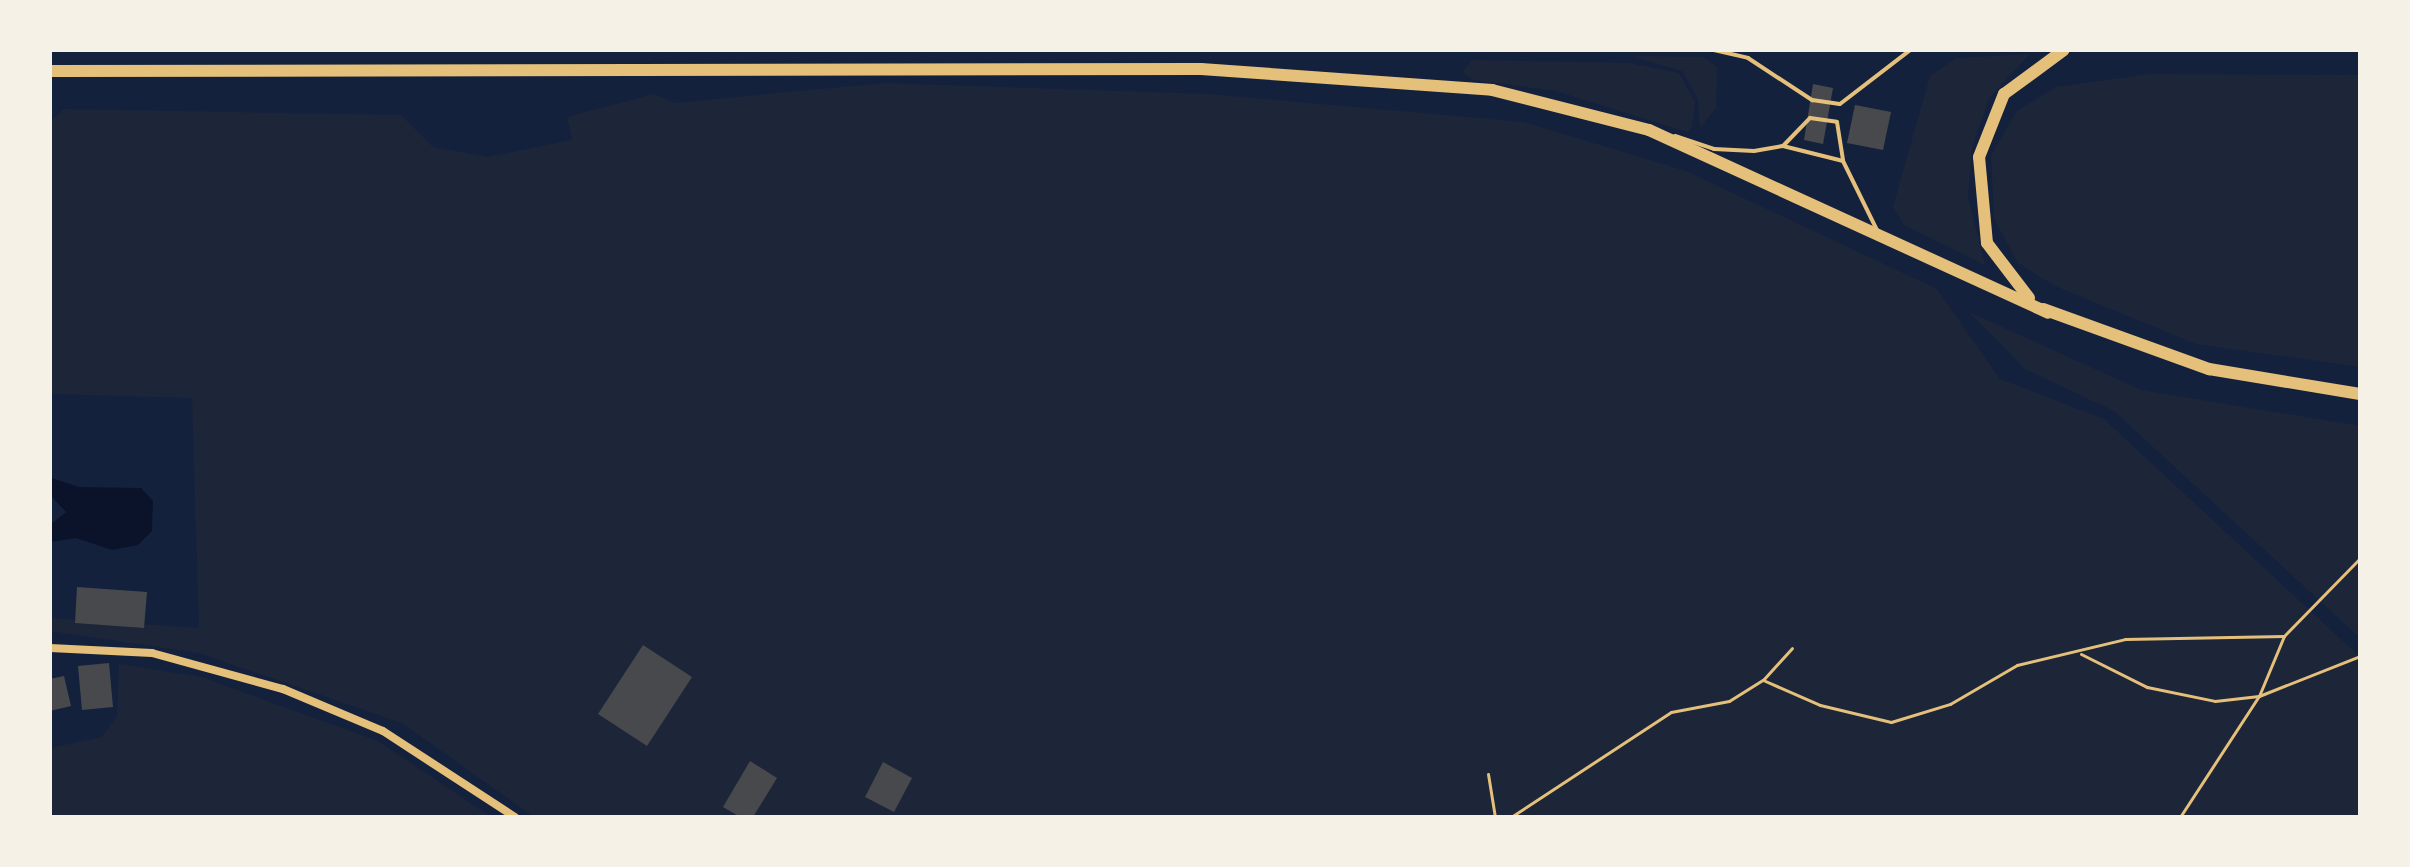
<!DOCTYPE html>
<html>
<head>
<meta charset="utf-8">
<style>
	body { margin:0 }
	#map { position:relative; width:2410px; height:867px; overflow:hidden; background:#14213d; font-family:"Work Sans",sans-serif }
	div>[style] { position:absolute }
	.green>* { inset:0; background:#1d2539 }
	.water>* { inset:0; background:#0b132b }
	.building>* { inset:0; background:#48494c }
	.path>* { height:3px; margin:-1.5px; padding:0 1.5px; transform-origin:1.5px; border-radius:1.5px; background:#e5c07b }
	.service>* { height:4px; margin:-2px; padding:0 2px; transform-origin:2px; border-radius:2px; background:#e5c07b }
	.minor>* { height:8px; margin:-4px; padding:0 4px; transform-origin:4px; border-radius:4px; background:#e5c07b }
	.primary>* { height:12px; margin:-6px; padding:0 6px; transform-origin:6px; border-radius:6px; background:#e5c07b }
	span { translate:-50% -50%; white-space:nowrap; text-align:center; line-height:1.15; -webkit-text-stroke:7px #f6f1e7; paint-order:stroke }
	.frame { position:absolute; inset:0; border:52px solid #f6f1e7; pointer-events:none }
</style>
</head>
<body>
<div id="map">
	<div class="green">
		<i style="clip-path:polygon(2030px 54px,1989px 98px,1972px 148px,1968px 197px,1985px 265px,1904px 225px,1893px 207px,1930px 76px,1956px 58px)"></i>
		<i style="clip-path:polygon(1632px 56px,1703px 57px,1717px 67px,1716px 108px,1700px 128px,1698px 99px,1682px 71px)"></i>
		<i style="clip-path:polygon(1472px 60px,1630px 63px,1679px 73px,1695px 102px,1692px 127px,1687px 132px,1556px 91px,1474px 80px,1462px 72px)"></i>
		<i style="clip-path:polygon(2150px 74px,2360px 75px,2360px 367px,2196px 344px,2055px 286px,2018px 263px,1994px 219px,1991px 155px,2017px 111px,2056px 87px)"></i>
		<i style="clip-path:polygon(884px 83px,1208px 94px,1524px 122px,1686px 171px,1937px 289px,2000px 379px,2104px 419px,2360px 657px,2360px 817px,534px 817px,402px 723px,199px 653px,50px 631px,50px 618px,199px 628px,192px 398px,50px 394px,50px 122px,64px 109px,401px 115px,433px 147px,488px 157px,572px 140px,567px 117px,654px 94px,674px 103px)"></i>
		<i style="clip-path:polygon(1969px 312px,2141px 390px,2360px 426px,2360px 638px,2114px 411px,2025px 369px)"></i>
		<i style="clip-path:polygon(119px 664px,201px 677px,378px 741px,491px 817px,50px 817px,50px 748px,102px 737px,117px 716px)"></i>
	</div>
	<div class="water">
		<i style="clip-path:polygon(52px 478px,79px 487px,141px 488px,153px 501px,152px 531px,138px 545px,112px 550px,76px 538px,50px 542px,50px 525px,66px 512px,51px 496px)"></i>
	</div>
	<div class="building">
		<i style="clip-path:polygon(1813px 84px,1833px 88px,1823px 144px,1804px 140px)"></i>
		<i style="clip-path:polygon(1855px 105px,1891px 112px,1883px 150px,1847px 143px)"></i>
		<i style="clip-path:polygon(77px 587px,147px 592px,144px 628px,75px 623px)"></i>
		<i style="clip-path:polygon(643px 645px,692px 677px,647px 746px,598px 714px)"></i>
		<i style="clip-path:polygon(109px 663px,113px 707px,82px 710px,78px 666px)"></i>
		<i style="clip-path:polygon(64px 676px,71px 706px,50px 711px,50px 679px)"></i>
		<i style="clip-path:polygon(750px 761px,777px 778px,753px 817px,740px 817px,723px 807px)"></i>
		<i style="clip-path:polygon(883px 762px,912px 778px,894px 812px,865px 797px)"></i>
	</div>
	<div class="path">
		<i style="left:2081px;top:654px;width:74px;rotate:26.6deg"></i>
		<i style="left:2147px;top:687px;width:69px;rotate:11.6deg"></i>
		<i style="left:2215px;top:701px;width:44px;rotate:-6.5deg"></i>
		<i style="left:2259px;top:696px;width:109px;rotate:-21.6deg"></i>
		<i style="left:1763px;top:680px;width:62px;rotate:23.7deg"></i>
		<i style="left:1820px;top:705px;width:73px;rotate:13.5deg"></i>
		<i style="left:1891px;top:722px;width:62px;rotate:-17deg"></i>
		<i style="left:1950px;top:704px;width:78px;rotate:-30.2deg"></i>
		<i style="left:2017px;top:665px;width:111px;rotate:-13.5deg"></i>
		<i style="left:2125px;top:639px;width:159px;rotate:-1.1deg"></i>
		<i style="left:2284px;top:636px;width:109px;rotate:-45.7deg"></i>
		<i style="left:1488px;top:774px;width:44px;rotate:80.8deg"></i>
		<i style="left:1511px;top:817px;width:191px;rotate:-33.3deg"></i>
		<i style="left:1671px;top:712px;width:59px;rotate:-10.7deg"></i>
		<i style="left:1729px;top:701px;width:40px;rotate:-32deg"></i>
		<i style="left:1763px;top:680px;width:43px;rotate:-47.8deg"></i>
		<i style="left:2180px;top:817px;width:145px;rotate:-56.9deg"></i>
		<i style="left:2259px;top:696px;width:65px;rotate:-67.4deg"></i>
	</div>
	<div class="service">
		<i style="left:1714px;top:50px;width:35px;rotate:13deg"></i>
		<i style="left:1748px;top:58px;width:77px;rotate:33.3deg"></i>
		<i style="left:1812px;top:100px;width:28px;rotate:8deg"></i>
		<i style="left:1840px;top:104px;width:88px;rotate:-37.6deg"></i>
		<i style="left:1675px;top:136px;width:41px;rotate:18.4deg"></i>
		<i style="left:1714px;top:149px;width:40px;rotate:2.9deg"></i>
		<i style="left:1754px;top:151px;width:29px;rotate:-10deg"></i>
		<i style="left:1783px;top:146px;width:39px;rotate:-46deg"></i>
		<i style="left:1810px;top:118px;width:27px;rotate:8deg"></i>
		<i style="left:1837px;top:122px;width:39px;rotate:81deg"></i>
		<i style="left:1843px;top:161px;width:79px;rotate:63.8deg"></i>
		<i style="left:1783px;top:146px;width:62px;rotate:14deg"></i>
	</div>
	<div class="minor">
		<i style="left:50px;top:648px;width:102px;rotate:2.8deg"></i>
		<i style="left:152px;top:653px;width:136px;rotate:15.4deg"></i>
		<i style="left:283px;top:689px;width:108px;rotate:22.8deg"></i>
		<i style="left:383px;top:731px;width:158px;rotate:33.1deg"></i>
	</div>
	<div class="primary">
		<i style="left:50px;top:71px;width:1151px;rotate:-0.1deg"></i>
		<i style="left:1201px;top:69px;width:292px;rotate:4.1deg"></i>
		<i style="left:1492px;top:90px;width:162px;rotate:14.3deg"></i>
		<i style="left:1649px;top:130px;width:439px;rotate:24.6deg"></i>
		<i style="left:2029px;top:298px;width:69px;rotate:-127.4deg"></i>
		<i style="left:1987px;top:243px;width:86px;rotate:-95.3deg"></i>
		<i style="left:1979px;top:157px;width:68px;rotate:-68.4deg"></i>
		<i style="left:2004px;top:94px;width:74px;rotate:-36.3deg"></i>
		<i style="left:2043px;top:309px;width:177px;rotate:19.9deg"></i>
		<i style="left:2209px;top:369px;width:153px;rotate:9.4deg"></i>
	</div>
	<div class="frame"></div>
</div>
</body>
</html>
